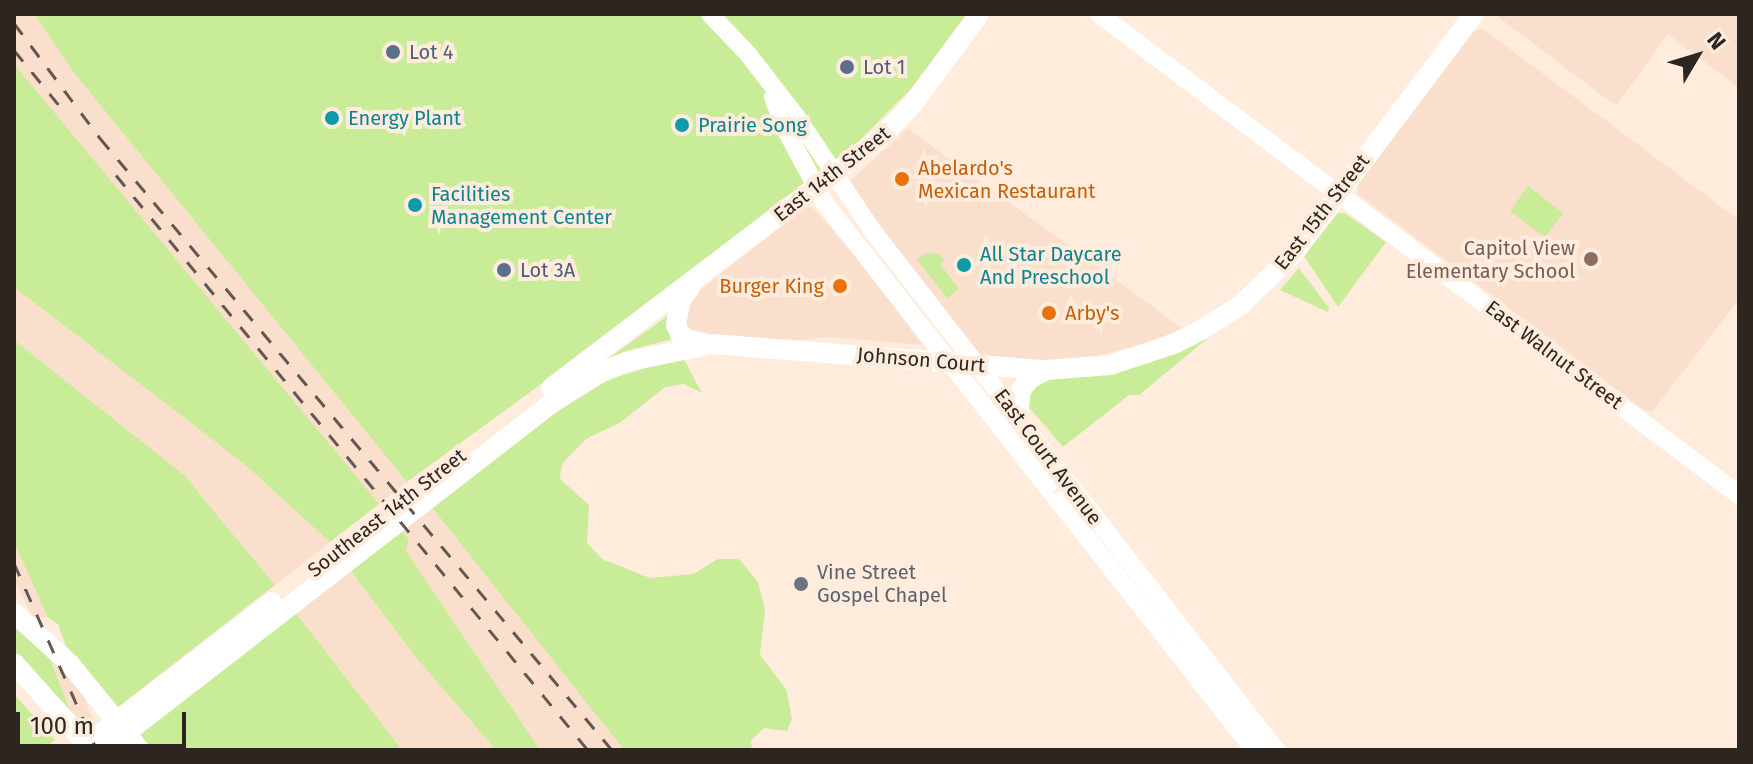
<!DOCTYPE html>
<html>
<head>
<meta charset="utf-8">
<style>
	body { margin:0 }
	#map { position:relative; width:1753px; height:764px; overflow:hidden; background:#ffecdd; font-family:"Fira Sans",sans-serif }
	div>[style] { position:absolute }
	.built>* { inset:0; background:#f9dfcc }
	.green>* { inset:0; background:#c9ec98 }
	.secondary>* { height:18px; margin:-9px; padding:0 9px; transform-origin:9px; border-radius:9px; background:#fff }
	.primary>* { height:20px; margin:-10px; padding:0 10px; transform-origin:10px; border-radius:10px; background:#fff }
	.rail>* { height:3px; margin-top:-1.5px; transform-origin:0; background:repeating-linear-gradient(90deg,#635851 0 14px,transparent 0 28px) }
	.dots>* { width:22px; height:22px; translate:-50% -50%; box-sizing:border-box; border:4px solid #ffecdd; border-radius:50% }
	span { translate:-50% -50%; white-space:nowrap; text-align:center; line-height:1.15; -webkit-text-stroke:8px #ffecdd; paint-order:stroke }
	.service-label { font-size:20px; color:#4e5e75 }
	.left { translate:0 -50%; text-align:left }
	.culture-label { font-size:20px; color:#0d838f }
	.food-label { font-size:20px; color:#c56008 }
	.right { translate:-100% -50%; text-align:right }
	.street-label { font-size:20px; color:#2c2520 }
	.education-label { font-size:20px; color:#785e54 }
	.worship-label { font-size:20px; color:#5b616d }
	.frame { position:absolute; inset:0; border:16px solid #2c2520; pointer-events:none }
	.north { position:absolute; left:1657px; top:16px; width:80px; height:80px; -webkit-text-stroke:6px #ffecdd; paint-order:stroke; rotate:52deg; font-size:22px; font-weight:700; line-height:32px; text-align:center; color:#2c2520 }
	.north::after { content:''; display:block; margin:auto; width:28px; height:36px; background:#2c2520; clip-path:polygon(50% 0,100% 100%,50% 72%,0 100%) }
	.scale { position:absolute; left:16px; top:712px; width:170px; height:36px; box-sizing:border-box; border:4px solid #2c2520; border-top:0; padding-left:10px; font-size:24px; line-height:28px; white-space:nowrap; color:#2c2520; -webkit-text-stroke:6px #ffecdd; paint-order:stroke }
</style>
</head>
<body>
<div id="map">
	<div class="built">
		<i style="clip-path:polygon(14px 14px,34px 14px,75px 74px,407px 482px,379px 504px,242px 342px,14px 64px)"></i>
		<i style="clip-path:polygon(1494px 14px,1739px 14px,1739px 88px,1668px 34px,1616px 106px)"></i>
		<i style="clip-path:polygon(1483px 29px,1739px 220px,1739px 299px,1652px 412px,1644px 410px,1358px 194px,1357px 184px,1472px 32px)"></i>
		<i style="clip-path:polygon(908px 129px,1182px 328px,1151px 342px,1093px 357px,1033px 361px,980px 356px,884px 234px,850px 181px)"></i>
		<i style="clip-path:polygon(812px 207px,868px 270px,922px 345px,831px 337px,801px 340px,695px 335px,687px 331px,683px 308px,694px 295px,805px 208px)"></i>
		<i style="clip-path:polygon(14px 287px,243px 463px,330px 542px,275px 585px,184px 475px,14px 340px)"></i>
		<i style="clip-path:polygon(431px 506px,462px 544px,624px 750px,540px 750px,405px 550px,409px 540px,401px 530px)"></i>
		<i style="clip-path:polygon(14px 542px,48px 618px,32px 616px,14px 581px)"></i>
		<i style="clip-path:polygon(349px 569px,418px 660px,496px 750px,402px 750px,295px 612px)"></i>
		<i style="clip-path:polygon(50px 656px,89px 698px,85px 701px,95px 724px,87px 731px,70px 710px)"></i>
	</div>
	<div class="green">
		<i style="clip-path:polygon(34px 14px,967px 14px,910px 90px,857px 143px,618px 328px,407px 482px,75px 74px)"></i>
		<i style="clip-path:polygon(14px 64px,379px 504px,330px 542px,243px 463px,14px 287px)"></i>
		<i style="clip-path:polygon(1528px 186px,1563px 213px,1545px 237px,1510px 211px)"></i>
		<i style="clip-path:polygon(1338px 213px,1346px 214px,1386px 242px,1338px 307px,1304px 256px)"></i>
		<i style="clip-path:polygon(926px 253px,939px 254px,944px 260px,940px 264px,959px 289px,947px 298px,917px 260px)"></i>
		<i style="clip-path:polygon(1299px 268px,1329px 308px,1328px 312px,1280px 290px)"></i>
		<i style="clip-path:polygon(669px 315px,677px 338px,629px 350px,605px 361px)"></i>
		<i style="clip-path:polygon(1219px 329px,1139px 395px,1129px 395px,1063px 447px,1027px 405px,1027px 391px,1048px 379px,1101px 374px)"></i>
		<i style="clip-path:polygon(14px 340px,184px 475px,275px 585px,118px 707px,66px 646px,58px 624px,48px 618px,14px 542px)"></i>
		<i style="clip-path:polygon(682px 356px,702px 393px,684px 384px,665px 387px,621px 422px,586px 439px,562px 464px,560px 479px,589px 505px,587px 543px,602px 559px,650px 578px,693px 574px,718px 559px,739px 559px,758px 582px,765px 610px,760px 655px,786px 689px,792px 719px,787px 731px,764px 728px,751px 740px,752px 750px,624px 750px,431px 506px,535px 425px,605px 381px)"></i>
		<i style="clip-path:polygon(401px 530px,409px 540px,406px 551px,540px 750px,496px 750px,418px 660px,349px 569px)"></i>
		<i style="clip-path:polygon(295px 612px,402px 750px,152px 750px,139px 733px)"></i>
		<i style="clip-path:polygon(14px 624px,49px 656px,70px 710px,14px 653px)"></i>
		<i style="clip-path:polygon(14px 694px,55px 740px,49px 744px,52px 749px,58px 744px,63px 750px,14px 750px)"></i>
	</div>
	<div class="secondary">
		<i style="left:710px;top:14px;width:55px;rotate:46.5deg"></i>
		<i style="left:748px;top:54px;width:78px;rotate:52.3deg"></i>
		<i style="left:796px;top:116px;width:137px;rotate:56.3deg"></i>
		<i style="left:872px;top:230px;width:658px;rotate:52.16deg"></i>
		<i style="left:1099px;top:14px;width:801px;rotate:36.93deg"></i>
		<i style="left:773px;top:97px;width:30px;rotate:70deg"></i>
		<i style="left:783px;top:125px;width:91px;rotate:61.7deg"></i>
		<i style="left:826px;top:205px;width:693px;rotate:51.86deg"></i>
	</div>
	<div class="primary">
		<i style="left:690px;top:288px;width:14px;rotate:129deg"></i>
		<i style="left:681px;top:299px;width:26px;rotate:101deg"></i>
		<i style="left:676px;top:325px;width:10px;rotate:66deg"></i>
		<i style="left:680px;top:334px;width:11px;rotate:34deg"></i>
		<i style="left:689px;top:340px;width:15px;rotate:11deg"></i>
		<i style="left:551px;top:388px;width:409px;rotate:-37.2deg"></i>
		<i style="left:877px;top:141px;width:52px;rotate:-45.8deg"></i>
		<i style="left:913px;top:104px;width:112px;rotate:-53.7deg"></i>
		<i style="left:1018px;top:417px;width:27px;rotate:-84deg"></i>
		<i style="left:1021px;top:390px;width:14px;rotate:-51deg"></i>
		<i style="left:1030px;top:379px;width:18px;rotate:-29deg"></i>
		<i style="left:14px;top:613px;width:76px;rotate:42.3deg"></i>
		<i style="left:70px;top:664px;width:111px;rotate:50.9deg"></i>
		<i style="left:14px;top:663px;width:117px;rotate:48.1deg"></i>
		<i style="left:80px;top:750px;width:242px;rotate:-37.6deg"></i>
		<i style="left:104px;top:750px;width:567px;rotate:-37.76deg"></i>
		<i style="left:552px;top:403px;width:57px;rotate:-32deg"></i>
		<i style="left:600px;top:373px;width:28px;rotate:-23deg"></i>
		<i style="left:626px;top:362px;width:88px;rotate:-11.8deg"></i>
		<i style="left:712px;top:344px;width:335px;rotate:4.5deg"></i>
		<i style="left:1046px;top:370px;width:64px;rotate:-4.5deg"></i>
		<i style="left:1110px;top:365px;width:67px;rotate:-18.2deg"></i>
		<i style="left:1174px;top:344px;width:33px;rotate:-27deg"></i>
		<i style="left:1203px;top:329px;width:46px;rotate:-32.7deg"></i>
		<i style="left:1242px;top:304px;width:73px;rotate:-44.4deg"></i>
		<i style="left:1294px;top:253px;width:299px;rotate:-53deg"></i>
	</div>
	<div class="rail">
		<i style="left:14px;top:23px;width:144px;rotate:53.2deg"></i>
		<i style="left:100px;top:138px;width:798px;rotate:50.08deg"></i>
		<i style="left:14px;top:50px;width:77px;rotate:50.8deg"></i>
		<i style="left:116px;top:175px;width:744px;rotate:50.62deg"></i>
		<i style="left:14px;top:563px;width:205px;rotate:66.1deg"></i>
	</div>
	<div class="dots">
		<i style="left:393px;top:52px;background:#5c6f8a"></i>
		<i style="left:847px;top:67px;background:#5c6f8a"></i>
		<i style="left:332px;top:118px;background:#0f9aa8"></i>
		<i style="left:682px;top:125px;background:#0f9aa8"></i>
		<i style="left:902px;top:179px;background:#e8710a"></i>
		<i style="left:415px;top:205px;background:#0f9aa8"></i>
		<i style="left:1591px;top:259px;background:#8d6e63"></i>
		<i style="left:964px;top:265px;background:#0f9aa8"></i>
		<i style="left:504px;top:270px;background:#5c6f8a"></i>
		<i style="left:840px;top:286px;background:#e8710a"></i>
		<i style="left:1049px;top:313px;background:#e8710a"></i>
		<i style="left:801px;top:584px;background:#6b7280"></i>
	</div>
	<div class="service-label">
		<span class="left" style="left:409px;top:52px">Lot 4</span>
		<span class="left" style="left:863px;top:67px">Lot 1</span>
		<span class="left" style="left:520px;top:270px">Lot 3A</span>
	</div>
	<div class="culture-label">
		<span class="left" style="left:348px;top:118px">Energy Plant</span>
		<span class="left" style="left:698px;top:125px">Prairie Song</span>
		<span class="left" style="left:431px;top:206px">Facilities<br>Management Center</span>
		<span class="left" style="left:980px;top:266px">All Star Daycare<br>And Preschool</span>
	</div>
	<div class="food-label">
		<span class="left" style="left:918px;top:180px">Abelardo's<br>Mexican Restaurant</span>
		<span class="right" style="left:824px;top:286px">Burger King</span>
		<span class="left" style="left:1065px;top:313px">Arby's</span>
	</div>
	<div class="street-label">
		<span style="left:832px;top:174px;rotate:-38deg">East 14th Street</span>
		<span style="left:1322px;top:212px;rotate:-52deg">East 15th Street</span>
		<span style="left:1554px;top:355px;rotate:37deg">East Walnut Street</span>
		<span style="left:921px;top:360px;rotate:5deg">Johnson Court</span>
		<span style="left:1048px;top:457px;rotate:53deg">East Court Avenue</span>
		<span style="left:387px;top:513px;rotate:-38deg">Southeast 14th Street</span>
	</div>
	<div class="education-label">
		<span class="right" style="left:1575px;top:260px">Capitol View<br>Elementary School</span>
	</div>
	<div class="worship-label">
		<span class="left" style="left:817px;top:584px">Vine Street<br>Gospel Chapel</span>
	</div>
	<div class="frame"></div>
	<div class="north">N</div>
	<div class="scale">100 m</div>
</div>
</body>
</html>
